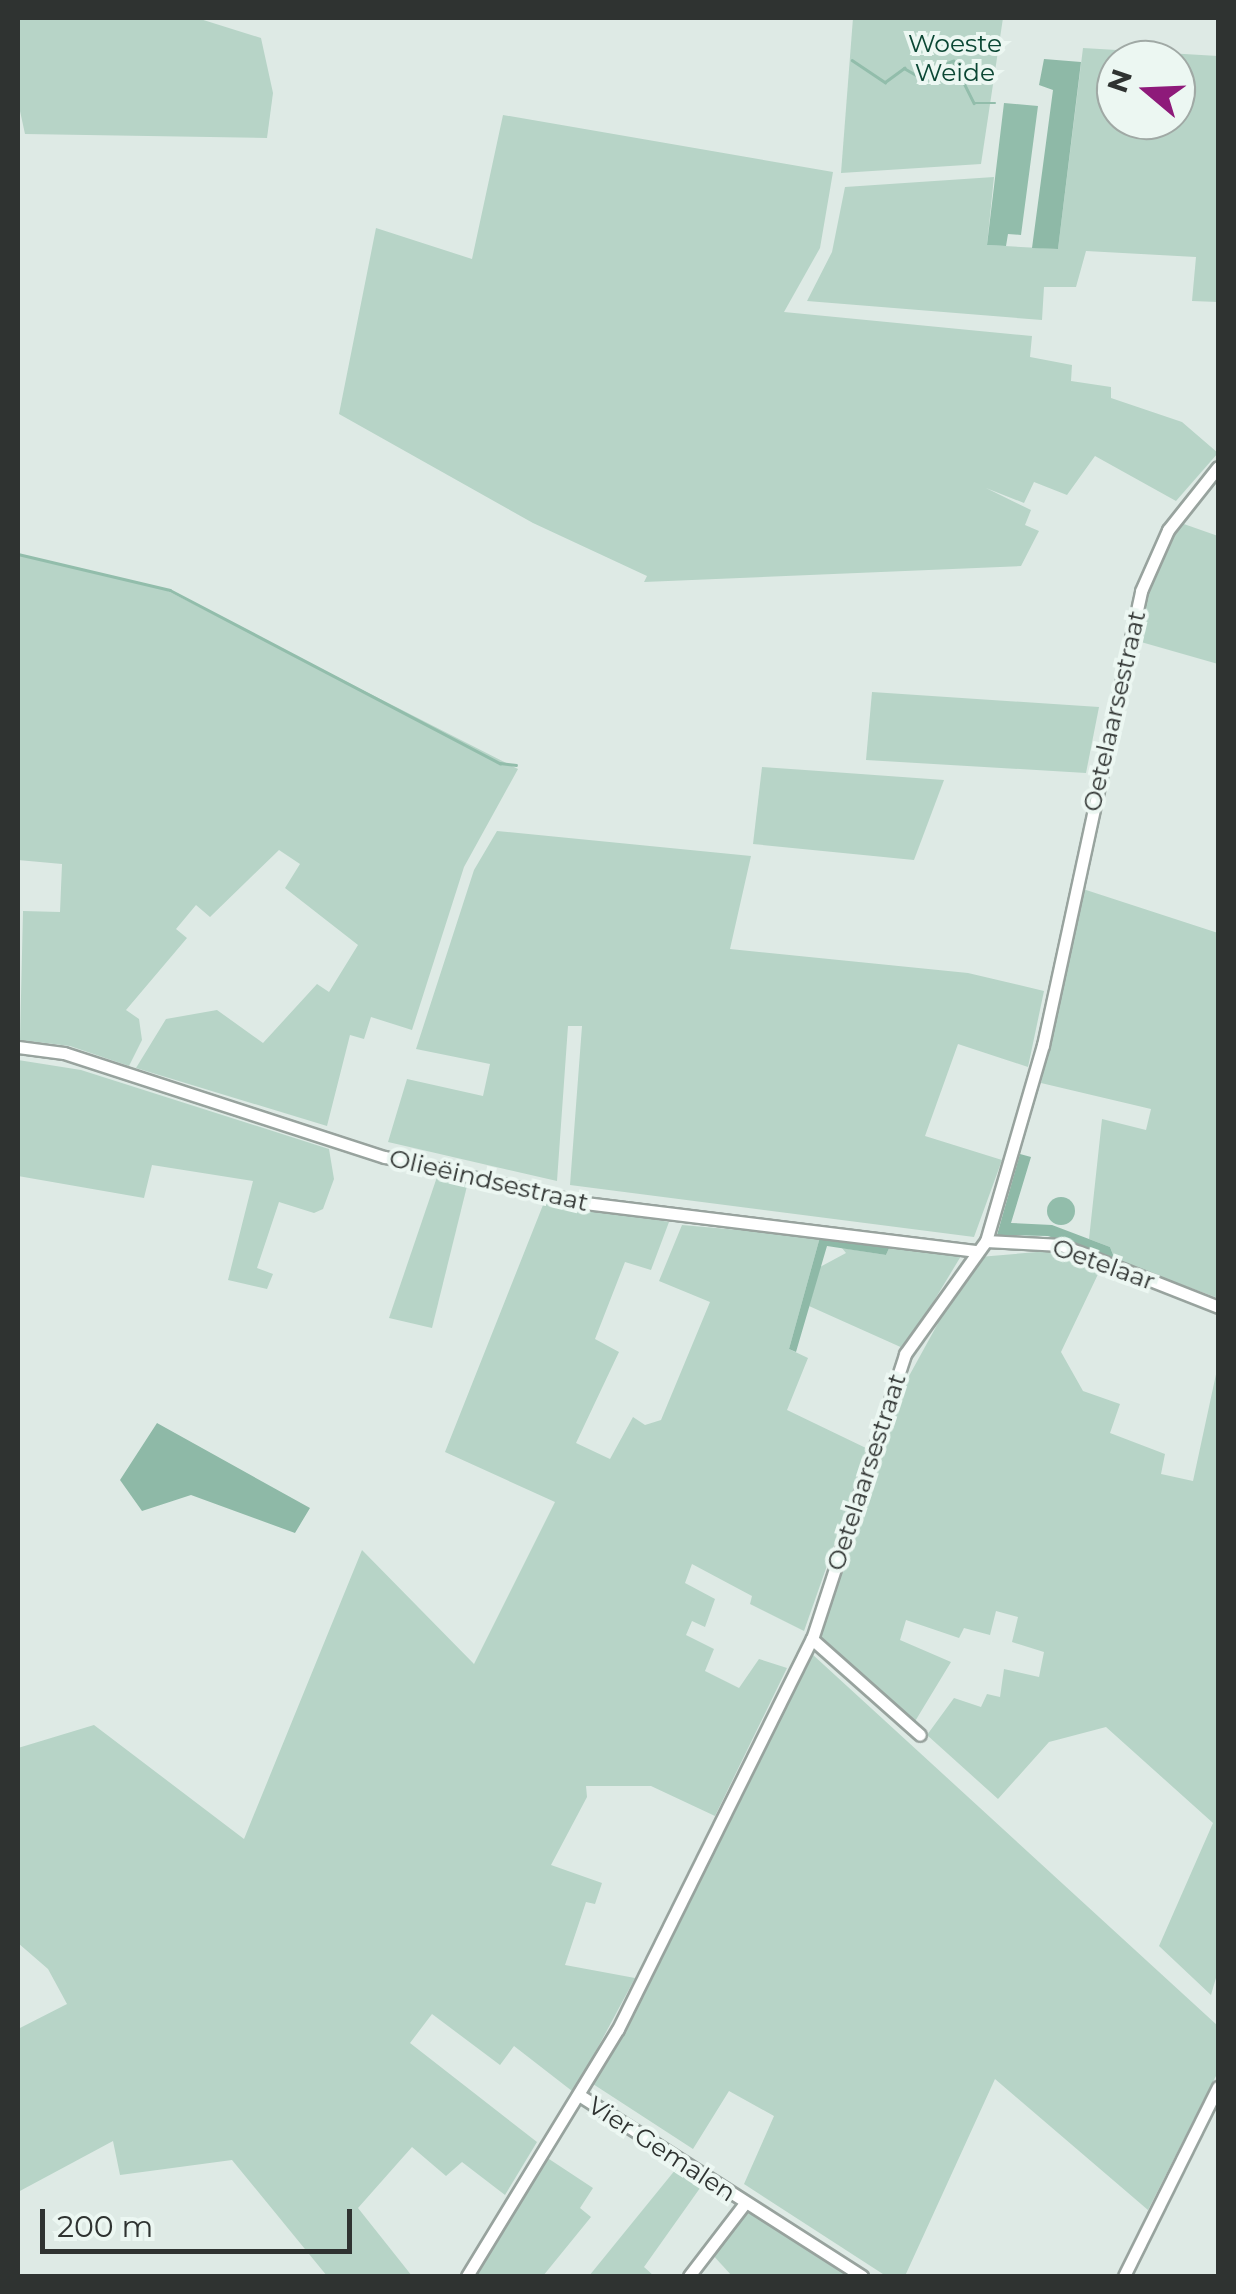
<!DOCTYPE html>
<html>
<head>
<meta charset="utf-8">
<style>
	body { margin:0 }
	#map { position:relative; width:1236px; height:2294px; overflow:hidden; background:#deeae5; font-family:Montserrat,sans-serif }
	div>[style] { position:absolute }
	.green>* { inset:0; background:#b7d4c7 }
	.forest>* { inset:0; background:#8eb9a7 }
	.water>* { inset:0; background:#92bdab }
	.round { border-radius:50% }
	.stream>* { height:2.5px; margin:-1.25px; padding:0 1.25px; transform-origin:1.25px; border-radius:1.25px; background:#92bdab }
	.roads { filter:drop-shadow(2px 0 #98a39e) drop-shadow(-2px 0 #98a39e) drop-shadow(0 2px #98a39e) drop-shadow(0 -2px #98a39e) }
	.minor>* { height:11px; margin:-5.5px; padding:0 5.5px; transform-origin:5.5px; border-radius:5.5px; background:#fff }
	span { translate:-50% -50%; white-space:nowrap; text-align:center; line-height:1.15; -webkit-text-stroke:8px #ecf7f2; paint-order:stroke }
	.park-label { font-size:25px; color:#0b4734 }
	.street-label { font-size:25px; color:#2f3331 }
	.frame { position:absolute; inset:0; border:20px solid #2f3331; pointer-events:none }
	.north { position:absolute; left:1096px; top:40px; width:100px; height:100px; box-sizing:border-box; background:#ecf7f2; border:2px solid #a0a9a5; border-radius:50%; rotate:289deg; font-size:28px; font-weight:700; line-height:40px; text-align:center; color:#2f3331 }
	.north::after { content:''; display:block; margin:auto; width:35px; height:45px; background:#8e1a7a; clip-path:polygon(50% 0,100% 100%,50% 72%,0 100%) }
	.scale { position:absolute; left:40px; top:2209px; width:312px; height:45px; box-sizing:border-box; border:5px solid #2f3331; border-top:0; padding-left:12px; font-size:30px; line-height:35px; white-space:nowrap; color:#2f3331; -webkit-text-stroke:8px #ecf7f2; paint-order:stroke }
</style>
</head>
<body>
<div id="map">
	<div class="green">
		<i style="clip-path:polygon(18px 18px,197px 18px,261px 38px,273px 93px,267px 138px,25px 134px,18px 102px)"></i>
		<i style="clip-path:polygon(853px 18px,1003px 18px,981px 164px,841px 173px)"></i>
		<i style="clip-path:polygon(evenodd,1083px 48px,1218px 56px,1218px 302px,1192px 301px,1196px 257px,1086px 251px,1076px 287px,1044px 287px,1042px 320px,807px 301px,832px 252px,845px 187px,994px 177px,987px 245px,1058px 249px,1083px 48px,1116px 60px,1176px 60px,1176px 120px,1116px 120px,1116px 60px)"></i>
		<i style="clip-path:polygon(503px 115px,833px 172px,820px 248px,784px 312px,1032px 336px,1030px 357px,1072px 365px,1071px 381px,1111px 387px,1111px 398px,1182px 422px,1218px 453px,1176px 501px,1095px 456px,1067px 495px,1034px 482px,1024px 503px,986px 488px,1031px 510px,1025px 525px,1039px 531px,1021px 566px,644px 582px,647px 576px,533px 523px,339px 414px,376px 228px,472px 259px)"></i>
		<i style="clip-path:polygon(1181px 523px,1218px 536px,1218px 664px,1134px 640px,1158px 565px)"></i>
		<i style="clip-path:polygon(18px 554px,164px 589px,518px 769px,464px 867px,412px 1030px,371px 1017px,364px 1039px,350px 1035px,327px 1126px,136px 1068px,166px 1019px,217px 1010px,263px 1043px,317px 984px,329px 992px,358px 945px,285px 888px,300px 864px,279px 850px,210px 917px,196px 905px,176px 929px,187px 938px,126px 1010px,139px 1019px,142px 1040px,129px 1066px,70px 1046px,20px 1040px,23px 911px,60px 912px,62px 864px,18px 860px)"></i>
		<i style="clip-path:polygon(872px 692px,1099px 707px,1086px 773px,866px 760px)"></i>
		<i style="clip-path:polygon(762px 767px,805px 770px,944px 780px,914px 860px,753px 844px)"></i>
		<i style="clip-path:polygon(497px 831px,751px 856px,730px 949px,968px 973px,1044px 991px,1028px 1067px,958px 1044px,925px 1136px,1002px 1160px,974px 1237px,570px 1185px,582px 1026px,568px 1026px,557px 1181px,388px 1142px,407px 1079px,483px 1096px,490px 1064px,416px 1049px,474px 870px)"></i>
		<i style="clip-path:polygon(1083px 889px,1218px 933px,1218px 1298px,1115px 1260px,1110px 1247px,1089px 1239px,1102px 1119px,1146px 1130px,1151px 1109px,1041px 1083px)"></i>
		<i style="clip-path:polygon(18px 1060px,81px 1070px,329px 1149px,334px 1179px,323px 1209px,314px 1213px,279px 1202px,257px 1268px,273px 1274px,267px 1289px,228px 1280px,253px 1181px,152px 1165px,144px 1198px,18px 1176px)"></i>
		<i style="clip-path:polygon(438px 1174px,468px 1182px,432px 1328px,389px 1318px)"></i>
		<i style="clip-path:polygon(545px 1200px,669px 1222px,651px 1270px,625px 1262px,595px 1339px,619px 1352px,576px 1443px,610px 1459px,633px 1417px,645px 1425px,661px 1420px,710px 1302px,659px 1281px,682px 1225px,820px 1237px,789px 1349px,808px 1358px,787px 1410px,868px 1449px,804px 1631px,750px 1604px,752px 1596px,692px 1564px,685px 1583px,715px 1599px,705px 1627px,692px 1621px,686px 1635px,714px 1649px,705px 1671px,739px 1688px,759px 1659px,787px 1668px,715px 1816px,651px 1786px,586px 1786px,587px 1797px,551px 1865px,602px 1883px,595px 1904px,586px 1902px,565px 1965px,635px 1978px,589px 2064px,572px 2091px,514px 2046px,500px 2065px,432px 2014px,410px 2043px,537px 2142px,505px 2195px,462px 2162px,446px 2176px,412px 2147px,358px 2208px,412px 2276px,327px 2276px,232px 2160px,120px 2175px,113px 2141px,18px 2192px,18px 2029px,67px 2004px,48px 1969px,18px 1943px,18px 1748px,94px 1725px,244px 1839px,362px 1550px,474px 1664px,555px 1502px,445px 1452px)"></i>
		<i style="clip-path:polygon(890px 1246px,961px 1256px,905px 1349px,809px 1306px,820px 1267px,846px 1253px,842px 1248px,886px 1255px)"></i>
		<i style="clip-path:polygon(1049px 1251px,1100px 1270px,1061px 1352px,1083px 1391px,1120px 1404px,1110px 1433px,1165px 1454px,1161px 1474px,1193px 1481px,1218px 1365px,1218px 1971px,1211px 1995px,1159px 1946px,1213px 1823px,1106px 1727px,1049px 1742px,998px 1799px,927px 1735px,954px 1698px,981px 1707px,987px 1694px,1000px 1697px,1004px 1669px,1039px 1677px,1044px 1652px,1012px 1642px,1018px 1617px,996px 1611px,990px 1635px,964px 1628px,959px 1638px,906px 1620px,900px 1640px,951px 1662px,914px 1723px,819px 1635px,909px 1376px,942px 1316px,979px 1257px)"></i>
		<i style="clip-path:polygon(812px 1654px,1218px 2026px,1218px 2072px,1148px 2210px,995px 2079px,905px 2276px,886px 2276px,744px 2184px,774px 2116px,729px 2091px,693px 2149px,593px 2084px)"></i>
		<i style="clip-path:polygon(546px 2157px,593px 2188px,580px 2208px,591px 2217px,543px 2276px,474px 2276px)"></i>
		<i style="clip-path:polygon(680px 2164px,705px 2181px,644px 2267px,654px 2276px,589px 2276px)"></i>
		<i style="clip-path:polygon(745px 2209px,850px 2276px,732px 2276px,711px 2253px)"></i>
	</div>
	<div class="forest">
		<i style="clip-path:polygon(1044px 59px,1081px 62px,1058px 249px,1032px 248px,1053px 90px,1039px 85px)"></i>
		<i style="clip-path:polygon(1020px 1154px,1031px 1157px,1011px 1223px,1052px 1225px,1110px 1247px,1115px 1260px,1048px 1236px,997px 1235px)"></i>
		<i style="clip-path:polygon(820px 1237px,890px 1246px,886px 1255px,827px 1246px,796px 1352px,789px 1349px)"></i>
		<i style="clip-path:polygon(157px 1423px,310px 1508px,295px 1533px,191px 1495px,142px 1511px,120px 1480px)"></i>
	</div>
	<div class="water">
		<i style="clip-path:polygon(1004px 103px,1038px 106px,1021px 235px,1008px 234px,1006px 246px,987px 245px)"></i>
		<i class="round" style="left:1047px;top:1197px;width:28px;height:28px"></i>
	</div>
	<div class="stream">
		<i style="left:852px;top:60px;width:40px;rotate:34deg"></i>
		<i style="left:885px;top:82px;width:24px;rotate:-36deg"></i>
		<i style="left:904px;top:68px;width:14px;rotate:30deg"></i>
		<i style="left:916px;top:75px;width:40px;rotate:-21deg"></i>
		<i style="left:953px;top:61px;width:47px;rotate:63.4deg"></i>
		<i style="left:974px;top:103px;width:21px"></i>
		<i style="left:18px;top:554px;width:156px;rotate:13.3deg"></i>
		<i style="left:170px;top:590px;width:373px;rotate:27.7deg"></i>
		<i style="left:500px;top:763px;width:16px;rotate:7deg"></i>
	</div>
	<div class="roads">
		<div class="minor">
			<i style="left:18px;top:1047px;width:46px;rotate:7.4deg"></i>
			<i style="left:64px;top:1053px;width:337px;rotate:18deg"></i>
			<i style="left:385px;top:1157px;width:205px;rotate:13deg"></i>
			<i style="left:585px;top:1203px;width:393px;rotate:7deg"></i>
			<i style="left:986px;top:1241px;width:75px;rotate:3.1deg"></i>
			<i style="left:1061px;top:1245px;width:169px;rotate:21.5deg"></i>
			<i style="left:812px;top:1639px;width:144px;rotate:41.6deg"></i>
			<i style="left:579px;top:2095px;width:336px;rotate:32.6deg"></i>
			<i style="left:467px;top:2276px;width:289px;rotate:-58.6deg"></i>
			<i style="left:618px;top:2029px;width:436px;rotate:-63.6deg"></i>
			<i style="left:812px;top:1639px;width:300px;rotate:-71.9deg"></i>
			<i style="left:905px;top:1354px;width:139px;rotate:-54.4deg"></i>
			<i style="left:986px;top:1241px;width:204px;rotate:-73.8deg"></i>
			<i style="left:1043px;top:1045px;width:464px;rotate:-77.8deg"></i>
			<i style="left:1141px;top:591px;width:67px;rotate:-66.1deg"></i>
			<i style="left:1168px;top:530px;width:80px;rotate:-51.6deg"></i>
			<i style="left:689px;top:2276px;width:92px;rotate:-52.5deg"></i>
			<i style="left:1124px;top:2276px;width:211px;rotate:-63.6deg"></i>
		</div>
	</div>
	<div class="park-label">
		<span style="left:955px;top:58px">Woeste<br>Weide</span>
	</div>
	<div class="street-label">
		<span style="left:1114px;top:711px;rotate:-77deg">Oetelaarsestraat</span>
		<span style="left:489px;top:1180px;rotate:13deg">Olieëindsestraat</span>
		<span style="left:1104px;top:1264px;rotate:20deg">Oetelaar</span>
		<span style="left:866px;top:1472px;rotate:-72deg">Oetelaarsestraat</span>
		<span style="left:662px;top:2149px;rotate:33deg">Vier Gemalen</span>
	</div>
	<div class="frame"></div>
	<div class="north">N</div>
	<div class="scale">200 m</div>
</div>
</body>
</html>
